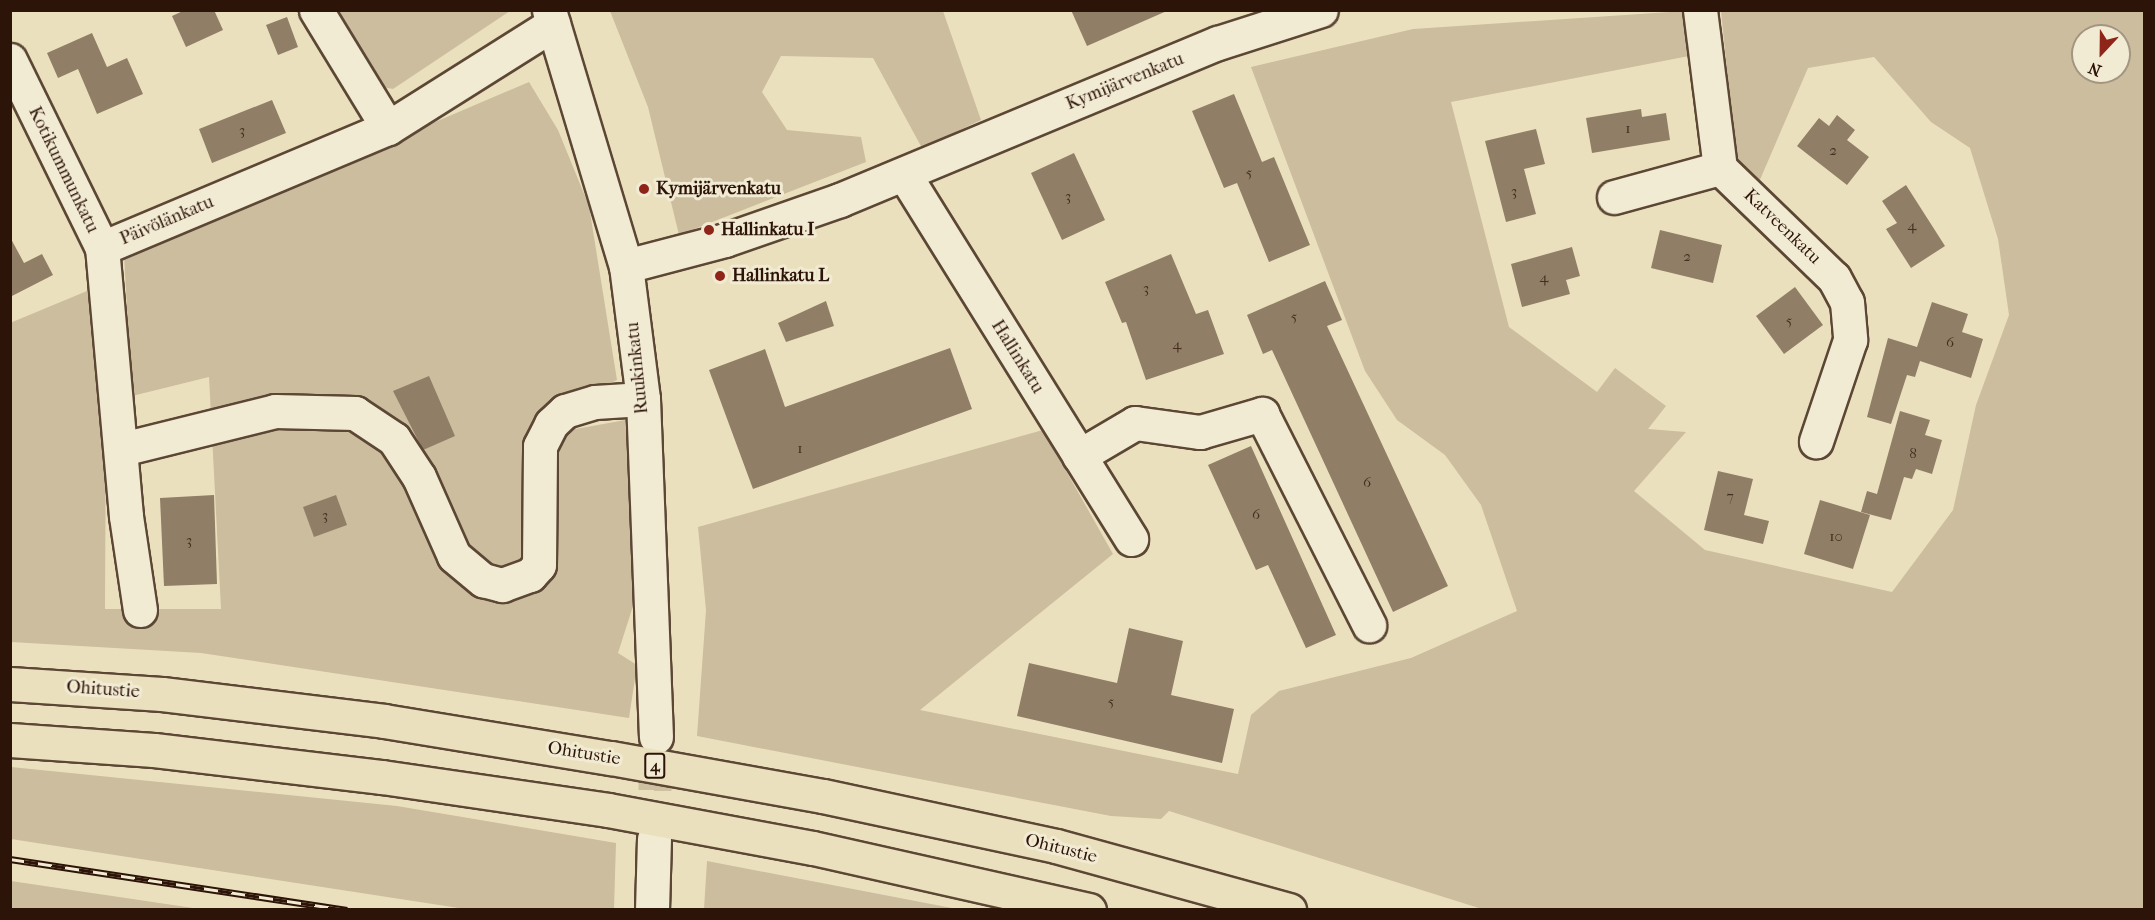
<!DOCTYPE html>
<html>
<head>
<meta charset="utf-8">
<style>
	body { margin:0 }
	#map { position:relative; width:2155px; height:920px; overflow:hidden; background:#ebe0bd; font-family:"IM FELL French Canon",serif }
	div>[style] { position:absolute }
	.green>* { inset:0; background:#cbbd9e }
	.building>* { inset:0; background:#907e66 }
	.minor-tunnel>* { height:33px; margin-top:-16.5px; transform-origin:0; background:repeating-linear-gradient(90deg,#cec1a2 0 33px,transparent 0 49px) }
	.roads { filter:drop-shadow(2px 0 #5c4735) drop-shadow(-2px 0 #5c4735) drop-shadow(0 2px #5c4735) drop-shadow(0 -2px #5c4735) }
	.minor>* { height:33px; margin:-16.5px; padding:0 16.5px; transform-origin:16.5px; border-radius:16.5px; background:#f2ebd4 }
	.highway>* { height:33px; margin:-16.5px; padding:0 16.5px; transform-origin:16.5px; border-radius:16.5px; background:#ebe0bd }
	.rail>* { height:7px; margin-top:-3.5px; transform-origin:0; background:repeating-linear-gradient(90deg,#f2ebd4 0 14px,#2d1408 0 28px); box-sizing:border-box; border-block:2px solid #2d1408 }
	.dots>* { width:16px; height:16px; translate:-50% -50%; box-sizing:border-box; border:3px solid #f2ebd4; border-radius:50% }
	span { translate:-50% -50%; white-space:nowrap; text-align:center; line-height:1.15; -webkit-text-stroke:6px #f2ebd4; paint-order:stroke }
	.number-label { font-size:15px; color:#462e20 }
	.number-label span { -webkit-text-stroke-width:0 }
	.shield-label span { padding:2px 4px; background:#f2ebd4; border:2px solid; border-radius:4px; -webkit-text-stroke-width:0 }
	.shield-label { font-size:16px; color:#2d1408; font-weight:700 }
	.street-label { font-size:18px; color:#2d1408 }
	.poi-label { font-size:18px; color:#2d1408; font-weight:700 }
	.left { translate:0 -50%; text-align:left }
	.frame { position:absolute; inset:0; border:12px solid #2d1408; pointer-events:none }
	.north { position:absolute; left:2071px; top:24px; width:60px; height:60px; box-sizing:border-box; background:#f2ebd4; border:2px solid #a39582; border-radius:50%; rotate:202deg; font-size:16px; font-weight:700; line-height:24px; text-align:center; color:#2d1408 }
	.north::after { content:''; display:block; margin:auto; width:21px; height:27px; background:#8f2418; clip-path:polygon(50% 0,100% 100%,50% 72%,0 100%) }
</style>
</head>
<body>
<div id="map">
	<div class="green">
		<i style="clip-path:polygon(338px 11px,510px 11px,393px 89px,382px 87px)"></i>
		<i style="clip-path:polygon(610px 11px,943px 11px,981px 120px,922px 148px,873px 58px,781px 56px,762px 92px,787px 130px,861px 137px,866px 162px,679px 235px,648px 107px)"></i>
		<i style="clip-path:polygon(evenodd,1685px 11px,1689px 56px,1451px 102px,1509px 327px,1597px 392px,1615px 368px,1666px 406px,1648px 429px,1686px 432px,1634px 491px,1705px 550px,1892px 592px,1953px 510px,1976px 405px,2009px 315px,1998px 239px,1970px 148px,1931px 122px,1874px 57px,1808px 68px,1756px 189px,1736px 159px,1721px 11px,2144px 11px,2144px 909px,1482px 909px,1169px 811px,1161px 819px,1111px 816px,697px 736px,706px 610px,698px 527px,1043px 430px,1113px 554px,920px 710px,1238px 774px,1251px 715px,1279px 691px,1411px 658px,1517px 611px,1481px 505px,1445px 455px,1397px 420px,1365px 371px,1251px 67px,1413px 29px,1685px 11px,2083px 36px,2119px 36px,2119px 72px,2083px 72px,2083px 36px)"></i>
		<i style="clip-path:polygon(529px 82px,558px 130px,589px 206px,617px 380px,545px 412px,559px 432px,631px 419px,642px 578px,618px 653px,637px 665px,629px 718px,201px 653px,11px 642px,10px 323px,87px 291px,95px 317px,106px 402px,105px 609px,221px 609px,209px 377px,132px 396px,124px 255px)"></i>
		<i style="clip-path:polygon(11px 767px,397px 806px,616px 843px,614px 909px,465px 909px,11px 839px)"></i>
		<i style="clip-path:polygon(707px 861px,957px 909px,704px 909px)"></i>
		<i style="clip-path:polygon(10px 881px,11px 881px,200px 909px,11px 909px)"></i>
	</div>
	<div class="building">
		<i style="clip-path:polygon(185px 10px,214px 10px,223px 30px,186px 47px,172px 16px)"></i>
		<i style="clip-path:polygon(1071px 10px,1169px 10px,1087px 46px)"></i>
		<i style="clip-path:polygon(287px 17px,298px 47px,278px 55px,266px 25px)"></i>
		<i style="clip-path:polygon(92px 33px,107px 67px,127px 58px,143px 94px,97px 114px,78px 69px,58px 78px,47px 53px)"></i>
		<i style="clip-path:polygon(1234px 94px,1262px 162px,1274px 157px,1310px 245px,1269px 262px,1237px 183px,1224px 188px,1192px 111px)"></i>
		<i style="clip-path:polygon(272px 100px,286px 133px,212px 163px,199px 129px)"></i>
		<i style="clip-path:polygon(1641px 109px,1642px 117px,1666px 113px,1670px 140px,1592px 153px,1586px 118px)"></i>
		<i style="clip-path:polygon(1837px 115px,1855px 130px,1847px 140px,1869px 157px,1847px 185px,1797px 146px,1819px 118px,1829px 126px)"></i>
		<i style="clip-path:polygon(1536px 129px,1545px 164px,1524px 169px,1536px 214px,1506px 222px,1485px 141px)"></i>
		<i style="clip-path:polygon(1074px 153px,1105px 220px,1062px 240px,1031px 173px)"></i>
		<i style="clip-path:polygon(1906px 185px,1945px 246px,1911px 268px,1886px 229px,1897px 223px,1882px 201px)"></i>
		<i style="clip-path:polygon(1660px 230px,1722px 245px,1713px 283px,1651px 268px)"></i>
		<i style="clip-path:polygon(10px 237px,24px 263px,42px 254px,53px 275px,10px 297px)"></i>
		<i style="clip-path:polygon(1572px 247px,1580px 276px,1566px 280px,1570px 294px,1522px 307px,1511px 264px)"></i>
		<i style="clip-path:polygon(1171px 254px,1196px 314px,1208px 310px,1224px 354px,1146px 380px,1126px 322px,1122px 323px,1105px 282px)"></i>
		<i style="clip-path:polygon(1325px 281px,1342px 320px,1327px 326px,1448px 586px,1393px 612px,1272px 350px,1263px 354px,1247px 315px)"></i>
		<i style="clip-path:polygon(1795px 287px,1823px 325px,1784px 354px,1756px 316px)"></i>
		<i style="clip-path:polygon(826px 301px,834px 326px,786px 342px,778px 323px)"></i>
		<i style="clip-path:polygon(1932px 302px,1968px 314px,1962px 332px,1983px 339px,1971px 378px,1920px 361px,1915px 377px,1907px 375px,1891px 424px,1867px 417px,1888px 338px,1917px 347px)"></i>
		<i style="clip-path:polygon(950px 348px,972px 409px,753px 489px,709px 370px,765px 349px,785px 407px)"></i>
		<i style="clip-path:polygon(429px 376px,455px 436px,423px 450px,393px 391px)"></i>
		<i style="clip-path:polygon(1900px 411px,1930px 420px,1925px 435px,1942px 440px,1932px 474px,1916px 469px,1912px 479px,1904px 477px,1891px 520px,1861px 512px,1867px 491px,1877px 494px)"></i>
		<i style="clip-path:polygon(1251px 446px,1336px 635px,1306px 648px,1268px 565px,1256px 570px,1208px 465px)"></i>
		<i style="clip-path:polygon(1718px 471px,1753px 479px,1744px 515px,1769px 521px,1763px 544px,1704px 530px)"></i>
		<i style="clip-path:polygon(214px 495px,217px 584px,164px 586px,160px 498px)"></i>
		<i style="clip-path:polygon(336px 495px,347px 525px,314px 537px,303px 507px)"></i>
		<i style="clip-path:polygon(1820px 500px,1870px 515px,1853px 569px,1804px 554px)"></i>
		<i style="clip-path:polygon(1129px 628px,1183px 641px,1171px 695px,1234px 709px,1222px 763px,1017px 716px,1029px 663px,1117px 683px)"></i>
	</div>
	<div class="minor-tunnel">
		<i style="left:654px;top:839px;width:100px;rotate:-88.9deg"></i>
	</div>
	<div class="roads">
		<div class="minor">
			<i style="left:316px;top:10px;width:138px;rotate:58.6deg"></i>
			<i style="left:549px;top:10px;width:267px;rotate:73.3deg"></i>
			<i style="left:626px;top:266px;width:134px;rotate:82.7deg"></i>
			<i style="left:643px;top:399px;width:338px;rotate:87.8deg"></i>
			<i style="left:1700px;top:10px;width:159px;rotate:82.8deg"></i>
			<i style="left:1720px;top:168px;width:158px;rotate:44deg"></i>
			<i style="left:1834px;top:278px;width:27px;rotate:62deg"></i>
			<i style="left:1847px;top:302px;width:38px;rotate:85deg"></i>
			<i style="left:1850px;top:340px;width:107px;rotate:108.6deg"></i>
			<i style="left:10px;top:60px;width:209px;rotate:63.9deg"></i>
			<i style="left:904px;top:174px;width:430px;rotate:58.1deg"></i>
			<i style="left:1614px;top:197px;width:110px;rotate:-15.3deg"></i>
			<i style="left:626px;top:266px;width:102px;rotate:-14.7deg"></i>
			<i style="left:725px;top:240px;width:122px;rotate:-19.2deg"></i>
			<i style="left:840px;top:200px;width:409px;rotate:-22.6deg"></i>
			<i style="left:1218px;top:43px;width:108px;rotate:-17.8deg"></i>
			<i style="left:122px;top:449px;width:158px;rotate:-13.9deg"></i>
			<i style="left:275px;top:411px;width:80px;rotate:1.4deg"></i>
			<i style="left:355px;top:413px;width:47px;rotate:33.7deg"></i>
			<i style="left:394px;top:439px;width:45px;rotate:56.7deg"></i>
			<i style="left:419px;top:477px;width:86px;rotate:66.1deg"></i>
			<i style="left:454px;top:556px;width:38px;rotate:40deg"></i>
			<i style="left:483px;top:580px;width:20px;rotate:15deg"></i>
			<i style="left:502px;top:585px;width:30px;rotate:-20deg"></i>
			<i style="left:530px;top:575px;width:13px;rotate:-48deg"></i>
			<i style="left:539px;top:565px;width:119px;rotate:-89.5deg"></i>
			<i style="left:540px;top:446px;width:25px;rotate:-63deg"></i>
			<i style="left:551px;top:424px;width:19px;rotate:-43deg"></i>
			<i style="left:565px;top:411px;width:31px;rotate:-17deg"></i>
			<i style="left:595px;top:402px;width:48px;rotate:-3.6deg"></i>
			<i style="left:1079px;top:456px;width:65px;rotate:-30.5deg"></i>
			<i style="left:1135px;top:423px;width:66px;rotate:7.9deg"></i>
			<i style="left:1200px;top:432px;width:65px;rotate:-16.2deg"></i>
			<i style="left:1262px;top:414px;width:237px;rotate:63.1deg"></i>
			<i style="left:140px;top:610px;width:95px;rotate:-98.5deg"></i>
			<i style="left:126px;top:516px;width:269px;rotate:-95.1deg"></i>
			<i style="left:102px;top:248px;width:310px;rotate:-22.8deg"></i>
			<i style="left:388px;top:128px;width:195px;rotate:-32.2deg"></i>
			<i style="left:652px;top:910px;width:71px;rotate:-88.4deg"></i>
		</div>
		<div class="highway">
			<i style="left:10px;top:684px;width:152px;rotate:3.8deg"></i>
			<i style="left:162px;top:694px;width:224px;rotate:6.9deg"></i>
			<i style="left:384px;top:721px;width:230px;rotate:9.3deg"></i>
			<i style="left:611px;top:758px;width:215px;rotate:10.2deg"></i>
			<i style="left:823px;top:796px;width:238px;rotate:12.1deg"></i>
			<i style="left:1056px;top:846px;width:242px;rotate:15.4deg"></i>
			<i style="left:10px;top:740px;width:144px;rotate:4deg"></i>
			<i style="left:154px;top:750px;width:230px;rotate:6.8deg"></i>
			<i style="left:382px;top:777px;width:228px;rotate:8.3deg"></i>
			<i style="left:608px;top:810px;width:208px;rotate:10.5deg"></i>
			<i style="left:813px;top:848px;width:283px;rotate:12.7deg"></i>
		</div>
	</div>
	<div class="rail">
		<i style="left:10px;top:859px;width:341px;rotate:8.6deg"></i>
	</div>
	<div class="dots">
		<i style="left:644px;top:189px;background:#8f2418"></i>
		<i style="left:709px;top:230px;background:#8f2418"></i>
		<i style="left:720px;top:276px;background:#8f2418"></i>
	</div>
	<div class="number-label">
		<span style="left:1628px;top:129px">1</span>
		<span style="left:242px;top:131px">3</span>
		<span style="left:1833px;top:151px">2</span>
		<span style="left:1249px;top:173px">5</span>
		<span style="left:1514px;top:192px">3</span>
		<span style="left:1068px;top:197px">3</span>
		<span style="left:1912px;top:226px">4</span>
		<span style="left:1687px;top:257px">2</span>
		<span style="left:1544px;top:278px">4</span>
		<span style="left:1146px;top:289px">3</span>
		<span style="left:1294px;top:317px">5</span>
		<span style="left:1789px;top:321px">5</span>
		<span style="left:1950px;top:343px">6</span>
		<span style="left:1177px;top:345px">4</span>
		<span style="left:800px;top:449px">1</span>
		<span style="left:1913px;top:454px">8</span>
		<span style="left:1367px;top:483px">6</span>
		<span style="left:1730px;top:497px">7</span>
		<span style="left:1256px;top:515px">6</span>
		<span style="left:325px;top:516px">3</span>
		<span style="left:1836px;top:537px">10</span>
		<span style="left:189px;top:541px">3</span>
		<span style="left:1111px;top:702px">5</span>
	</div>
	<div class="shield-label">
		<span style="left:655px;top:766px">4</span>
	</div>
	<div class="street-label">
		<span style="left:1125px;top:82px;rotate:-22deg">Kymijärvenkatu</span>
		<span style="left:63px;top:170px;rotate:64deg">Kotikummunkatu</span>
		<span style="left:167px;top:221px;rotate:-23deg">Päivölänkatu</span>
		<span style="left:1782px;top:227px;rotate:44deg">Katveenkatu</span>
		<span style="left:1017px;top:357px;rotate:58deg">Hallinkatu</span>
		<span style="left:638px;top:368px;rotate:-96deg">Ruukinkatu</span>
		<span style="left:103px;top:690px;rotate:4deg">Ohitustie</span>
		<span style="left:584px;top:754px;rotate:9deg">Ohitustie</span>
		<span style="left:1061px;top:849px;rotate:14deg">Ohitustie</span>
	</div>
	<div class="poi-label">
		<span class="left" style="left:656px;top:189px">Kymijärvenkatu</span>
		<span class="left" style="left:721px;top:230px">Hallinkatu I</span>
		<span class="left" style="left:732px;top:276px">Hallinkatu L</span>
	</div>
	<div class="frame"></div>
	<div class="north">N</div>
</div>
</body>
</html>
